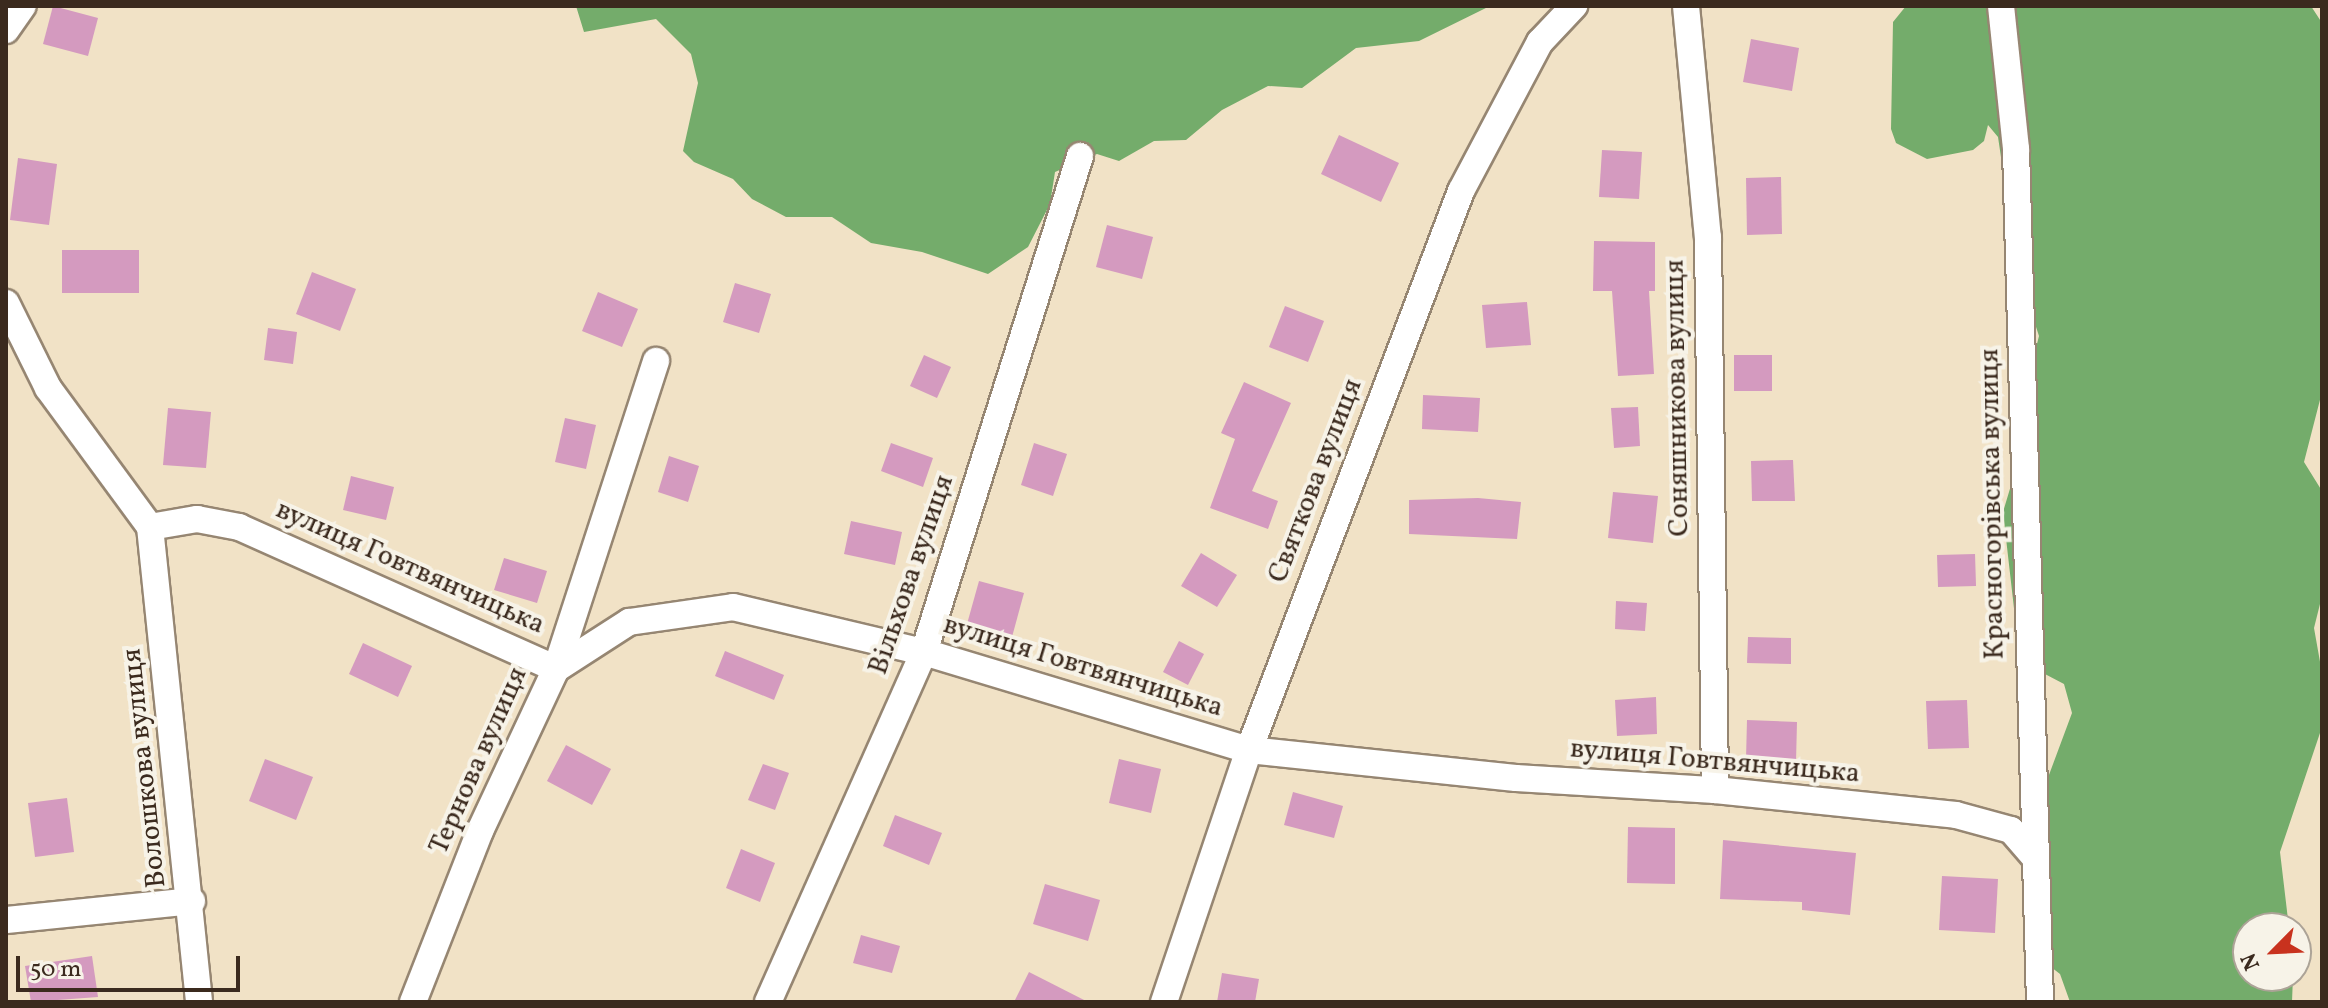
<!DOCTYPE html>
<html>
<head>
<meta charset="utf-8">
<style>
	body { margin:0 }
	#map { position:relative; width:2328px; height:1008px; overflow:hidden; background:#f1e2c6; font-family:Vollkorn,serif }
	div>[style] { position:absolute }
	.forest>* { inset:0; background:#74ac6b }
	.building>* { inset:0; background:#d49abf }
	.roads { filter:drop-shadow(2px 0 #968672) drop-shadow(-2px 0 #968672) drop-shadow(0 2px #968672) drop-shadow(0 -2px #968672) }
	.minor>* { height:26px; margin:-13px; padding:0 13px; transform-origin:13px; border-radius:13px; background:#fff }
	span { translate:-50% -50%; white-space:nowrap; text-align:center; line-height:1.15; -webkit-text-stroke:8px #f7f3e8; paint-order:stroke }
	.street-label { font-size:28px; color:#3b2a1e }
	.frame { position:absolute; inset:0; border:8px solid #3b2a1e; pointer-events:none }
	.north { position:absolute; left:2232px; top:912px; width:80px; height:80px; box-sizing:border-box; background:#f7f3e8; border:2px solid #aca397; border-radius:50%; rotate:246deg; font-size:22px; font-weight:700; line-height:32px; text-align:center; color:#3b2a1e }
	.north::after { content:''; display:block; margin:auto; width:28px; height:36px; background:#c8321e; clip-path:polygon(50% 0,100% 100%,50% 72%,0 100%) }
	.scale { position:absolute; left:16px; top:956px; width:224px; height:36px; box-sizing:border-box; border:4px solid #3b2a1e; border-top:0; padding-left:10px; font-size:24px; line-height:28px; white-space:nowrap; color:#3b2a1e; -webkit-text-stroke:6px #f7f3e8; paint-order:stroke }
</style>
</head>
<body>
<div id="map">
	<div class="forest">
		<i style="clip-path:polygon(576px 6px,1490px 6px,1419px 41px,1356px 48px,1302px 88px,1268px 86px,1222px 110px,1186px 140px,1154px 141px,1119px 161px,1097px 154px,1055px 172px,1050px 204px,1028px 247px,988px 274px,922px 252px,871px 243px,832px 217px,786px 217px,752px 199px,733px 179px,694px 162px,683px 151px,698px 83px,691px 54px,656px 19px,584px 32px)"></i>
		<i style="clip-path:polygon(1906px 6px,2311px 6px,2322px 23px,2322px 392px,2304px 462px,2322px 491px,2322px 596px,2314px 628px,2322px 673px,2322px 727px,2280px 852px,2289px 928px,2248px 928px,2248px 976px,2293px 976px,2292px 1002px,2070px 1002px,2060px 974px,2042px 960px,2039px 931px,2050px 869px,2043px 791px,2072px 713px,2064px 684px,2020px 661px,2003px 512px,2024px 442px,2027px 383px,2039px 336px,2018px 272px,1998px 137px,1988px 125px,1984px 141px,1973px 150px,1927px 159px,1896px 143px,1891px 129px,1893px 22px)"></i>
	</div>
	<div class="building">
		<i style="clip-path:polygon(53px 6px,98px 18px,88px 56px,43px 44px)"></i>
		<i style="clip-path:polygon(1751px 39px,1799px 48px,1792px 91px,1743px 82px)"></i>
		<i style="clip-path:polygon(1339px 135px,1399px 163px,1381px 202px,1321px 174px)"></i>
		<i style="clip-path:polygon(1602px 150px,1642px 152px,1639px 199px,1599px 197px)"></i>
		<i style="clip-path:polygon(18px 158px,57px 164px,49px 225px,10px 220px)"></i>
		<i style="clip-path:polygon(1781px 177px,1782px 234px,1747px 235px,1746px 178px)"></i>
		<i style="clip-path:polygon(1107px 225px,1153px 237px,1142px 279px,1096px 267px)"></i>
		<i style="clip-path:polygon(1594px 241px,1655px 242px,1655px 291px,1649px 291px,1654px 374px,1618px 376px,1612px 291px,1593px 291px)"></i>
		<i style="clip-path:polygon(62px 250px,139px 250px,139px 293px,62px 293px)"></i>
		<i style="clip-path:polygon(312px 272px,356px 289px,340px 331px,296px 314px)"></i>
		<i style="clip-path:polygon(735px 283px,771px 294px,759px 333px,723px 322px)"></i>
		<i style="clip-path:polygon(598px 292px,638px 309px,622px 347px,582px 331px)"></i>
		<i style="clip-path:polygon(1527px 302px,1531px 345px,1486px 348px,1482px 305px)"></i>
		<i style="clip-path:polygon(1285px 306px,1324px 321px,1308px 362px,1269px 347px)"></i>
		<i style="clip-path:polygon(268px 328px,297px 332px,293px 364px,264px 360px)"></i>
		<i style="clip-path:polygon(924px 355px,951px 367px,937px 398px,910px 386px)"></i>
		<i style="clip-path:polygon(1734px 355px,1772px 355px,1772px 391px,1734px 391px)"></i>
		<i style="clip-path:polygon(1244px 382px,1291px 403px,1252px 491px,1278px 501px,1268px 529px,1210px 508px,1235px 439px,1221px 433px)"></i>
		<i style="clip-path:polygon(1423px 395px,1480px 398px,1478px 432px,1422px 429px)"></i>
		<i style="clip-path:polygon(1638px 407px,1640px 446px,1614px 448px,1611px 408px)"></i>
		<i style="clip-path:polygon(168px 408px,211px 412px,206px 468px,163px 465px)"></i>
		<i style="clip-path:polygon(565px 418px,596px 425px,586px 469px,555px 462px)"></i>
		<i style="clip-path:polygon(891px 443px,933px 458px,923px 487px,881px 471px)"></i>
		<i style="clip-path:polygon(1034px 443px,1067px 454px,1053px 496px,1021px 485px)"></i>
		<i style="clip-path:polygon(669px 456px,699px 466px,688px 502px,658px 492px)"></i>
		<i style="clip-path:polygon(1793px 460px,1795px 501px,1752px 501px,1751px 461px)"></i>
		<i style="clip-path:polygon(351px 476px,394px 487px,386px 520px,343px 510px)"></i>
		<i style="clip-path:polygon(1613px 492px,1658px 496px,1653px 543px,1608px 538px)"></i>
		<i style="clip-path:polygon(1478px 498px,1521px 502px,1517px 539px,1409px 534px,1409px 500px)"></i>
		<i style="clip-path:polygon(851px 521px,902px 532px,895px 565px,844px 554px)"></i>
		<i style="clip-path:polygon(1201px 553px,1237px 575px,1217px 607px,1181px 586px)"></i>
		<i style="clip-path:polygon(1975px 554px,1976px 586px,1938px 587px,1937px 555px)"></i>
		<i style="clip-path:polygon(504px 558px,547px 571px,537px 603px,494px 590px)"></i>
		<i style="clip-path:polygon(979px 581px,1024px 593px,1012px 637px,967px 624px)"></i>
		<i style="clip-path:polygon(1616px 601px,1647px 603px,1645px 631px,1615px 629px)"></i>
		<i style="clip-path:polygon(1748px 637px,1791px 638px,1791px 664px,1747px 663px)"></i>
		<i style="clip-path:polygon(1179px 641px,1204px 654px,1188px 685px,1163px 672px)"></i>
		<i style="clip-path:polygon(363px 643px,412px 666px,398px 697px,349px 674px)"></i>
		<i style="clip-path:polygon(725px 651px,784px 675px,774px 700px,715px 676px)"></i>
		<i style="clip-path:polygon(1656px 697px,1657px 734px,1617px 736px,1615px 700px)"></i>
		<i style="clip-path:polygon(1967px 700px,1969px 748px,1928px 749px,1926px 701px)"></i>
		<i style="clip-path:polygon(1747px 720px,1797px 722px,1796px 762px,1746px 759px)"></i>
		<i style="clip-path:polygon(566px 745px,611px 769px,592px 805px,547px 781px)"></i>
		<i style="clip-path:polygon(265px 759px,313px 777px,296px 820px,249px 801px)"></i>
		<i style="clip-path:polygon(1119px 759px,1161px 769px,1151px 813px,1109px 803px)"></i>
		<i style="clip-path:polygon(763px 764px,789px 773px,775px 810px,748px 800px)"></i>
		<i style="clip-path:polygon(1293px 792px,1343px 806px,1334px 838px,1284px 825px)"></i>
		<i style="clip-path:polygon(67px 798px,74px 852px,35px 857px,28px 803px)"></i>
		<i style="clip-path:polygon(895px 815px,942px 833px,929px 865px,883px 846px)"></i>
		<i style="clip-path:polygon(1628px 827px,1675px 828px,1675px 884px,1627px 883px)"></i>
		<i style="clip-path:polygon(1723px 840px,1856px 853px,1850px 915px,1802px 910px,1802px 902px,1720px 899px)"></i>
		<i style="clip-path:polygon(741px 849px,775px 863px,760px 902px,726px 888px)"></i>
		<i style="clip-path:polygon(1942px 876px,1998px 879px,1995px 933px,1939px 930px)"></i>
		<i style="clip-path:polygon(1045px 884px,1100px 900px,1088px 941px,1033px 924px)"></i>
		<i style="clip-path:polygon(861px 935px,900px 946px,892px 973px,853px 963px)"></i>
		<i style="clip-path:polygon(92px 956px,98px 997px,31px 1002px,25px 966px)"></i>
		<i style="clip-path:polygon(1029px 972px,1088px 1002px,1014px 1002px)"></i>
		<i style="clip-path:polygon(1222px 973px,1259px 979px,1255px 1002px,1217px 1002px)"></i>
	</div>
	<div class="roads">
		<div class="minor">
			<i style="left:1686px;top:6px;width:232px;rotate:84.6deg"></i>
			<i style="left:1708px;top:237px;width:553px;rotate:89.27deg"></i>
			<i style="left:2001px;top:6px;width:144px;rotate:84deg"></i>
			<i style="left:2016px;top:149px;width:853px;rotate:88.39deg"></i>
			<i style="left:6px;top:30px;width:29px;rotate:-55deg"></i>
			<i style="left:6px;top:303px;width:95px;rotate:63.7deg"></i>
			<i style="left:48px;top:388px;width:172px;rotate:53.7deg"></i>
			<i style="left:150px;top:527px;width:478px;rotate:84.1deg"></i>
			<i style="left:150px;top:527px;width:48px;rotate:-9.7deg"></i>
			<i style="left:197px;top:519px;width:43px;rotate:10.8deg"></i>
			<i style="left:239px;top:527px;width:347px;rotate:24.1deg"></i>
			<i style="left:556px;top:669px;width:87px;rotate:-32.8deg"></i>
			<i style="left:629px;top:622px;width:105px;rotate:-8.2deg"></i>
			<i style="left:733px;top:607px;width:196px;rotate:13.3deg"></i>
			<i style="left:924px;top:652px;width:339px;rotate:16.8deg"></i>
			<i style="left:1249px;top:750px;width:268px;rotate:6deg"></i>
			<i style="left:1516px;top:778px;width:199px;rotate:3.5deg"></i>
			<i style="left:1715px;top:790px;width:242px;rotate:5.9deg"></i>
			<i style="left:1956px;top:815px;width:57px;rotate:15.3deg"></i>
			<i style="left:2011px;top:830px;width:33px;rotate:49deg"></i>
			<i style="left:6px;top:920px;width:187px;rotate:-5.8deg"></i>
			<i style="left:413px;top:1002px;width:184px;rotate:-68.6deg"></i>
			<i style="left:480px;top:831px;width:179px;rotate:-64.9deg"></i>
			<i style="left:556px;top:669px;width:324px;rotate:-72deg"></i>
			<i style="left:768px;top:1002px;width:383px;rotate:-66deg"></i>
			<i style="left:924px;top:652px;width:520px;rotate:-72.54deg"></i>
			<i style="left:1164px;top:1002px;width:266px;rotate:-71.4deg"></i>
			<i style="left:1249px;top:750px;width:598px;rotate:-69.23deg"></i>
			<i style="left:1461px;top:191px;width:169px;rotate:-62.1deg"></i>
			<i style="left:1540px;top:42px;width:50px;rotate:-46.6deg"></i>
		</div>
	</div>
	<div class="street-label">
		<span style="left:1678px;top:398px;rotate:-91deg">Соняшникова вулиця</span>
		<span style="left:1316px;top:481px;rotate:-69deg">Святкова вулиця</span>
		<span style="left:1993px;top:504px;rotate:-91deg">Красногорівська вулиця</span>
		<span style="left:410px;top:568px;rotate:24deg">вулиця Говтвянчицька</span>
		<span style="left:912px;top:575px;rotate:-71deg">Вільхова вулиця</span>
		<span style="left:1083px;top:667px;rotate:17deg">вулиця Говтвянчицька</span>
		<span style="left:479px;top:761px;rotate:-66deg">Тернова вулиця</span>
		<span style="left:1715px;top:762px;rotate:5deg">вулиця Говтвянчицька</span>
		<span style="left:145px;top:768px;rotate:-96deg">Волошкова вулиця</span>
	</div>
	<div class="frame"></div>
	<div class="north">N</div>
	<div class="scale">50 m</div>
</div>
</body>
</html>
